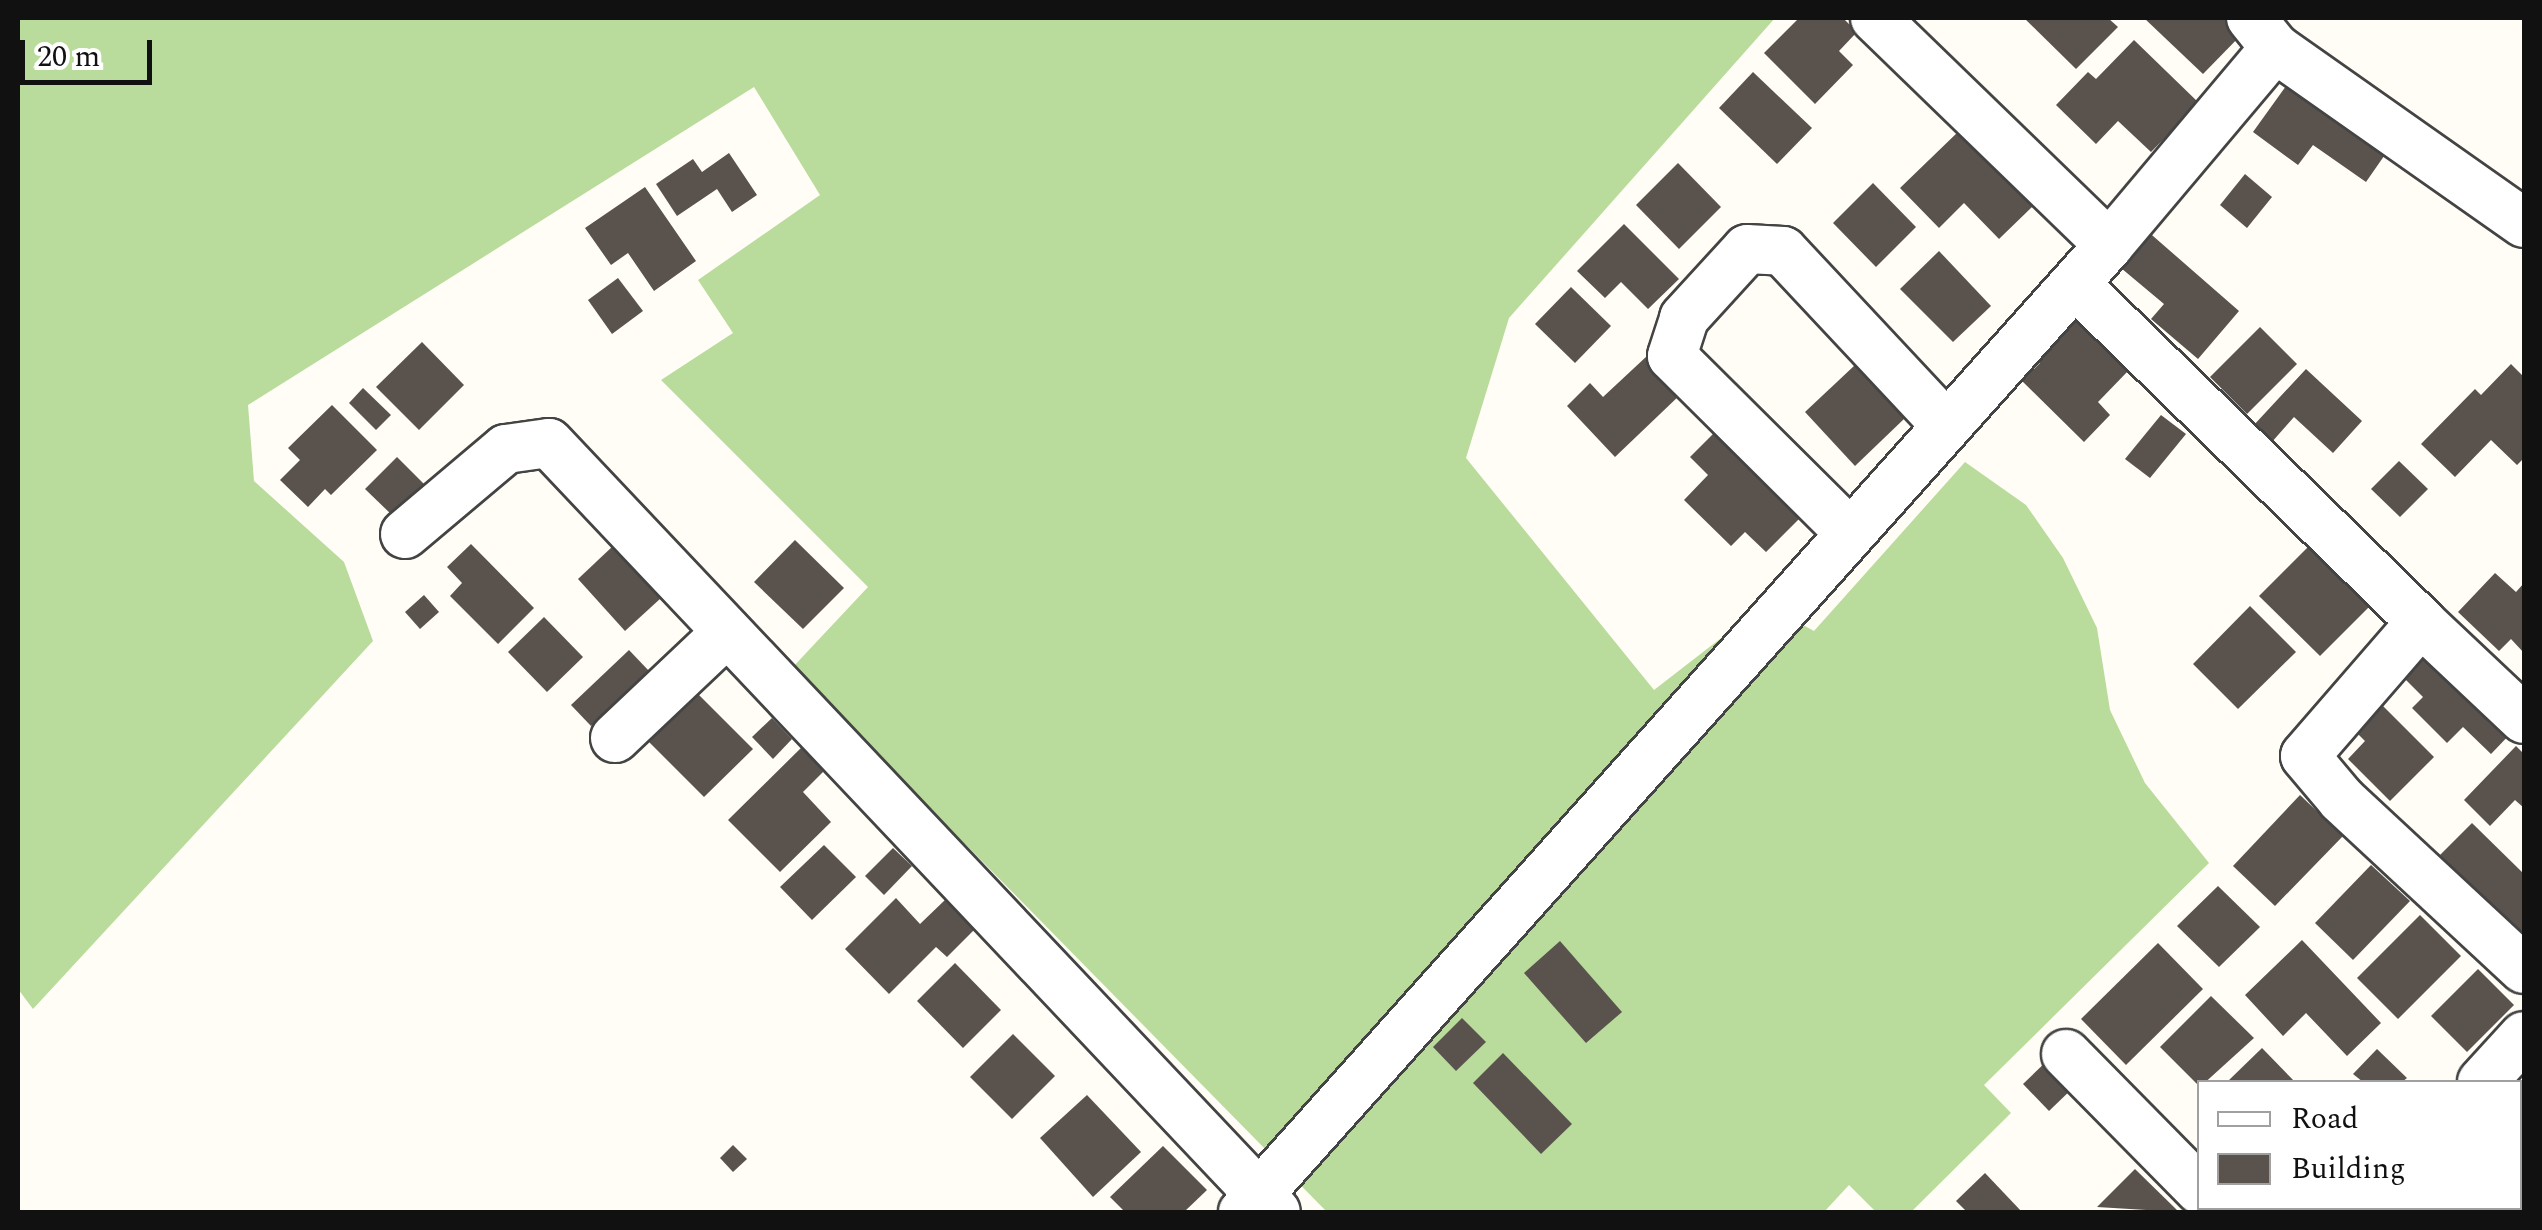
<!DOCTYPE html>
<html>
<head>
<meta charset="utf-8">
<style>
	body { margin:0 }
	#map { position:relative; width:2542px; height:1230px; overflow:hidden; background:#fffdf5; font-family:Spectral,serif }
	div>[style] { position:absolute }
	.forest>* { inset:0; background:#b9dc9c }
	.building>* { inset:0; background:#5a524d }
	.roads { filter:drop-shadow(2px 0 #444) drop-shadow(-2px 0 #444) drop-shadow(0 2px #444) drop-shadow(0 -2px #444) }
	.minor>* { height:48px; margin:-24px; padding:0 24px; transform-origin:24px; border-radius:24px; background:#fff }
	span { translate:-50% -50%; white-space:nowrap; text-align:center; line-height:1.15; -webkit-text-stroke:10px #fff; paint-order:stroke }
	.frame { position:absolute; inset:0; border:20px solid #111; pointer-events:none }
	.legend { position:absolute; left:2197px; top:1080px; width:325px; height:130px; box-sizing:border-box; background:#fff; border:2px solid #a0a0a0; margin:0; padding:12px 18px; list-style:none; font-size:30px; color:#111 }
	.legend li { display:flex; align-items:center; gap:20px; height:50px }
	.legend b { width:50px; border:2px solid #a0a0a0 }
	.scale { position:absolute; left:20px; top:40px; width:132px; height:45px; box-sizing:border-box; border:5px solid #111; border-top:0; padding-left:12px; font-size:30px; line-height:35px; white-space:nowrap; color:#111; -webkit-text-stroke:8px #fff; paint-order:stroke }
</style>
</head>
<body>
<div id="map">
	<div class="forest">
		<i style="clip-path:polygon(18px 18px,1775px 18px,1509px 318px,1466px 458px,1654px 690px,1765px 604px,1814px 631px,1965px 462px,2026px 505px,2063px 558px,2097px 628px,2110px 710px,2145px 783px,2209px 863px,1984px 1085px,2011px 1113px,1911px 1212px,1876px 1212px,1849px 1185px,1824px 1212px,1327px 1212px,792px 668px,868px 587px,661px 380px,733px 333px,698px 280px,820px 195px,754px 87px,248px 405px,254px 481px,344px 562px,373px 641px,33px 1009px,18px 989px)"></i>
	</div>
	<div class="building">
		<i style="clip-path:polygon(1799px 18px,1843px 18px,1857px 32px,1839px 51px,1853px 65px,1815px 104px,1764px 53px)"></i>
		<i style="clip-path:polygon(2024px 18px,2108px 18px,2118px 27px,2076px 69px)"></i>
		<i style="clip-path:polygon(2144px 18px,2230px 18px,2245px 31px,2203px 74px)"></i>
		<i style="clip-path:polygon(2134px 40px,2199px 103px,2151px 152px,2118px 121px,2096px 144px,2056px 105px,2088px 72px,2096px 79px)"></i>
		<i style="clip-path:polygon(1753px 72px,1812px 128px,1777px 164px,1719px 108px)"></i>
		<i style="clip-path:polygon(2294px 75px,2391px 146px,2366px 182px,2313px 145px,2298px 165px,2253px 132px)"></i>
		<i style="clip-path:polygon(1960px 130px,2033px 206px,1999px 239px,1964px 203px,1939px 228px,1900px 188px)"></i>
		<i style="clip-path:polygon(729px 153px,757px 195px,732px 212px,717px 189px,677px 216px,656px 184px,693px 159px,702px 172px)"></i>
		<i style="clip-path:polygon(1678px 163px,1721px 207px,1679px 249px,1636px 205px)"></i>
		<i style="clip-path:polygon(2245px 174px,2272px 197px,2247px 228px,2220px 205px)"></i>
		<i style="clip-path:polygon(1873px 183px,1916px 227px,1876px 267px,1833px 223px)"></i>
		<i style="clip-path:polygon(645px 187px,696px 261px,654px 291px,628px 253px,611px 265px,585px 228px)"></i>
		<i style="clip-path:polygon(1624px 224px,1679px 279px,1648px 309px,1621px 282px,1605px 298px,1577px 271px)"></i>
		<i style="clip-path:polygon(2145px 229px,2239px 311px,2198px 359px,2151px 319px,2164px 304px,2115px 263px)"></i>
		<i style="clip-path:polygon(1939px 251px,1991px 306px,1953px 342px,1900px 289px)"></i>
		<i style="clip-path:polygon(618px 278px,643px 311px,612px 334px,588px 300px)"></i>
		<i style="clip-path:polygon(1571px 287px,1611px 326px,1575px 363px,1535px 324px)"></i>
		<i style="clip-path:polygon(2070px 312px,2129px 370px,2098px 402px,2110px 415px,2084px 442px,2022px 381px,2040px 363px,2030px 353px)"></i>
		<i style="clip-path:polygon(2260px 327px,2297px 364px,2247px 414px,2210px 377px)"></i>
		<i style="clip-path:polygon(422px 342px,464px 385px,419px 430px,376px 387px)"></i>
		<i style="clip-path:polygon(1647px 356px,1682px 393px,1615px 457px,1567px 406px,1590px 383px,1603px 397px)"></i>
		<i style="clip-path:polygon(2511px 364px,2524px 377px,2524px 458px,2517px 465px,2491px 440px,2455px 477px,2421px 444px,2475px 389px,2481px 395px)"></i>
		<i style="clip-path:polygon(1855px 365px,1905px 418px,1855px 466px,1805px 412px)"></i>
		<i style="clip-path:polygon(2306px 369px,2362px 421px,2333px 453px,2294px 417px,2271px 443px,2253px 426px)"></i>
		<i style="clip-path:polygon(363px 388px,391px 415px,376px 430px,349px 403px)"></i>
		<i style="clip-path:polygon(332px 405px,377px 450px,331px 495px,325px 489px,308px 507px,280px 480px,300px 460px,288px 448px)"></i>
		<i style="clip-path:polygon(2161px 415px,2186px 434px,2150px 478px,2125px 459px)"></i>
		<i style="clip-path:polygon(1719px 428px,1804px 514px,1766px 552px,1745px 532px,1731px 546px,1684px 500px,1708px 475px,1690px 457px)"></i>
		<i style="clip-path:polygon(397px 457px,424px 484px,393px 516px,365px 489px)"></i>
		<i style="clip-path:polygon(2399px 461px,2428px 489px,2400px 517px,2371px 489px)"></i>
		<i style="clip-path:polygon(795px 540px,844px 588px,803px 629px,754px 582px)"></i>
		<i style="clip-path:polygon(471px 544px,534px 608px,498px 644px,450px 596px,462px 583px,447px 567px)"></i>
		<i style="clip-path:polygon(2311px 544px,2372px 604px,2320px 656px,2259px 596px)"></i>
		<i style="clip-path:polygon(613px 546px,661px 598px,625px 631px,578px 579px)"></i>
		<i style="clip-path:polygon(2495px 573px,2516px 592px,2524px 583px,2524px 653px,2511px 639px,2499px 651px,2458px 612px)"></i>
		<i style="clip-path:polygon(424px 595px,439px 612px,420px 629px,405px 612px)"></i>
		<i style="clip-path:polygon(2250px 606px,2296px 652px,2238px 709px,2193px 664px)"></i>
		<i style="clip-path:polygon(544px 617px,583px 657px,547px 692px,508px 652px)"></i>
		<i style="clip-path:polygon(2428px 645px,2514px 730px,2491px 754px,2463px 727px,2447px 743px,2412px 708px,2423px 697px,2400px 674px)"></i>
		<i style="clip-path:polygon(629px 650px,649px 671px,591px 726px,571px 705px)"></i>
		<i style="clip-path:polygon(698px 694px,753px 749px,704px 797px,649px 742px)"></i>
		<i style="clip-path:polygon(2379px 702px,2434px 757px,2390px 801px,2348px 759px,2365px 741px,2352px 728px)"></i>
		<i style="clip-path:polygon(772px 718px,792px 739px,773px 759px,752px 737px)"></i>
		<i style="clip-path:polygon(803px 746px,826px 769px,803px 792px,831px 822px,780px 872px,728px 820px)"></i>
		<i style="clip-path:polygon(2516px 746px,2524px 754px,2524px 808px,2515px 800px,2490px 826px,2464px 800px)"></i>
		<i style="clip-path:polygon(2300px 795px,2343px 836px,2275px 906px,2233px 866px)"></i>
		<i style="clip-path:polygon(2472px 823px,2524px 874px,2524px 948px,2434px 861px)"></i>
		<i style="clip-path:polygon(824px 845px,856px 877px,812px 920px,780px 887px)"></i>
		<i style="clip-path:polygon(893px 848px,912px 866px,884px 895px,865px 876px)"></i>
		<i style="clip-path:polygon(2371px 865px,2410px 901px,2353px 960px,2315px 923px)"></i>
		<i style="clip-path:polygon(2218px 886px,2260px 927px,2219px 967px,2177px 926px)"></i>
		<i style="clip-path:polygon(896px 898px,920px 924px,946px 899px,976px 928px,947px 957px,936px 947px,889px 994px,845px 949px)"></i>
		<i style="clip-path:polygon(2420px 915px,2461px 956px,2398px 1019px,2357px 978px)"></i>
		<i style="clip-path:polygon(2302px 940px,2381px 1023px,2347px 1056px,2306px 1013px,2283px 1036px,2245px 995px)"></i>
		<i style="clip-path:polygon(1560px 941px,1622px 1012px,1586px 1043px,1524px 973px)"></i>
		<i style="clip-path:polygon(2158px 943px,2203px 989px,2126px 1065px,2081px 1019px)"></i>
		<i style="clip-path:polygon(955px 963px,1001px 1010px,963px 1048px,917px 1001px)"></i>
		<i style="clip-path:polygon(2478px 969px,2514px 1005px,2467px 1052px,2431px 1016px)"></i>
		<i style="clip-path:polygon(2211px 996px,2254px 1038px,2200px 1087px,2160px 1047px)"></i>
		<i style="clip-path:polygon(1462px 1018px,1486px 1042px,1456px 1071px,1433px 1047px)"></i>
		<i style="clip-path:polygon(1013px 1034px,1055px 1076px,1012px 1119px,970px 1077px)"></i>
		<i style="clip-path:polygon(2262px 1048px,2295px 1082px,2227px 1082px)"></i>
		<i style="clip-path:polygon(2377px 1049px,2407px 1078px,2402px 1082px,2363px 1082px,2353px 1074px)"></i>
		<i style="clip-path:polygon(1503px 1053px,1572px 1124px,1541px 1154px,1473px 1083px)"></i>
		<i style="clip-path:polygon(2050px 1058px,2076px 1085px,2049px 1111px,2023px 1084px)"></i>
		<i style="clip-path:polygon(1087px 1095px,1141px 1152px,1093px 1197px,1040px 1138px)"></i>
		<i style="clip-path:polygon(733px 1145px,747px 1159px,733px 1172px,720px 1158px)"></i>
		<i style="clip-path:polygon(1163px 1146px,1207px 1190px,1184px 1212px,1125px 1212px,1110px 1197px)"></i>
		<i style="clip-path:polygon(2135px 1169px,2179px 1212px,2097px 1207px)"></i>
		<i style="clip-path:polygon(1985px 1173px,2022px 1212px,1967px 1212px,1956px 1201px)"></i>
	</div>
	<div class="roads">
		<div class="minor">
			<i style="left:1875px;top:18px;width:326px;rotate:44.1deg"></i>
			<i style="left:2251px;top:18px;width:38px;rotate:51deg"></i>
			<i style="left:2275px;top:48px;width:304px;rotate:35.1deg"></i>
			<i style="left:2075px;top:284px;width:484px;rotate:44.3deg"></i>
			<i style="left:2421px;top:622px;width:177px;rotate:130.9deg"></i>
			<i style="left:2305px;top:756px;width:57px;rotate:49.9deg"></i>
			<i style="left:2342px;top:800px;width:248px;rotate:42.9deg"></i>
			<i style="left:1848px;top:531px;width:248px;rotate:-135.2deg"></i>
			<i style="left:1672px;top:356px;width:40px;rotate:-72deg"></i>
			<i style="left:1684px;top:318px;width:93px;rotate:-47.6deg"></i>
			<i style="left:1747px;top:249px;width:36px;rotate:3deg"></i>
			<i style="left:1783px;top:251px;width:236px;rotate:46.9deg"></i>
			<i style="left:405px;top:534px;width:132px;rotate:-40.1deg"></i>
			<i style="left:506px;top:449px;width:43px;rotate:-7.9deg"></i>
			<i style="left:549px;top:443px;width:1058px;rotate:46.61deg"></i>
			<i style="left:2421px;top:622px;width:141px;rotate:43.3deg"></i>
			<i style="left:615px;top:738px;width:154px;rotate:-43.4deg"></i>
			<i style="left:2066px;top:1054px;width:191px;rotate:45.4deg"></i>
			<i style="left:2482px;top:1082px;width:62px;rotate:-47.6deg"></i>
			<i style="left:1243px;top:1212px;width:1298px;rotate:-48.15deg"></i>
			<i style="left:2109px;top:245px;width:258px;rotate:-49.9deg"></i>
			<i style="left:2362px;top:1212px;width:6px;rotate:-39deg"></i>
		</div>
	</div>
	<div class="frame"></div>
	<ul class="legend">
	<li><b style="height:12px;background:#fff"></b>Road</li>
	<li><b style="height:28px;background:#5a524d"></b>Building</li>
	</ul>
	<div class="scale">20 m</div>
</div>
</body>
</html>
